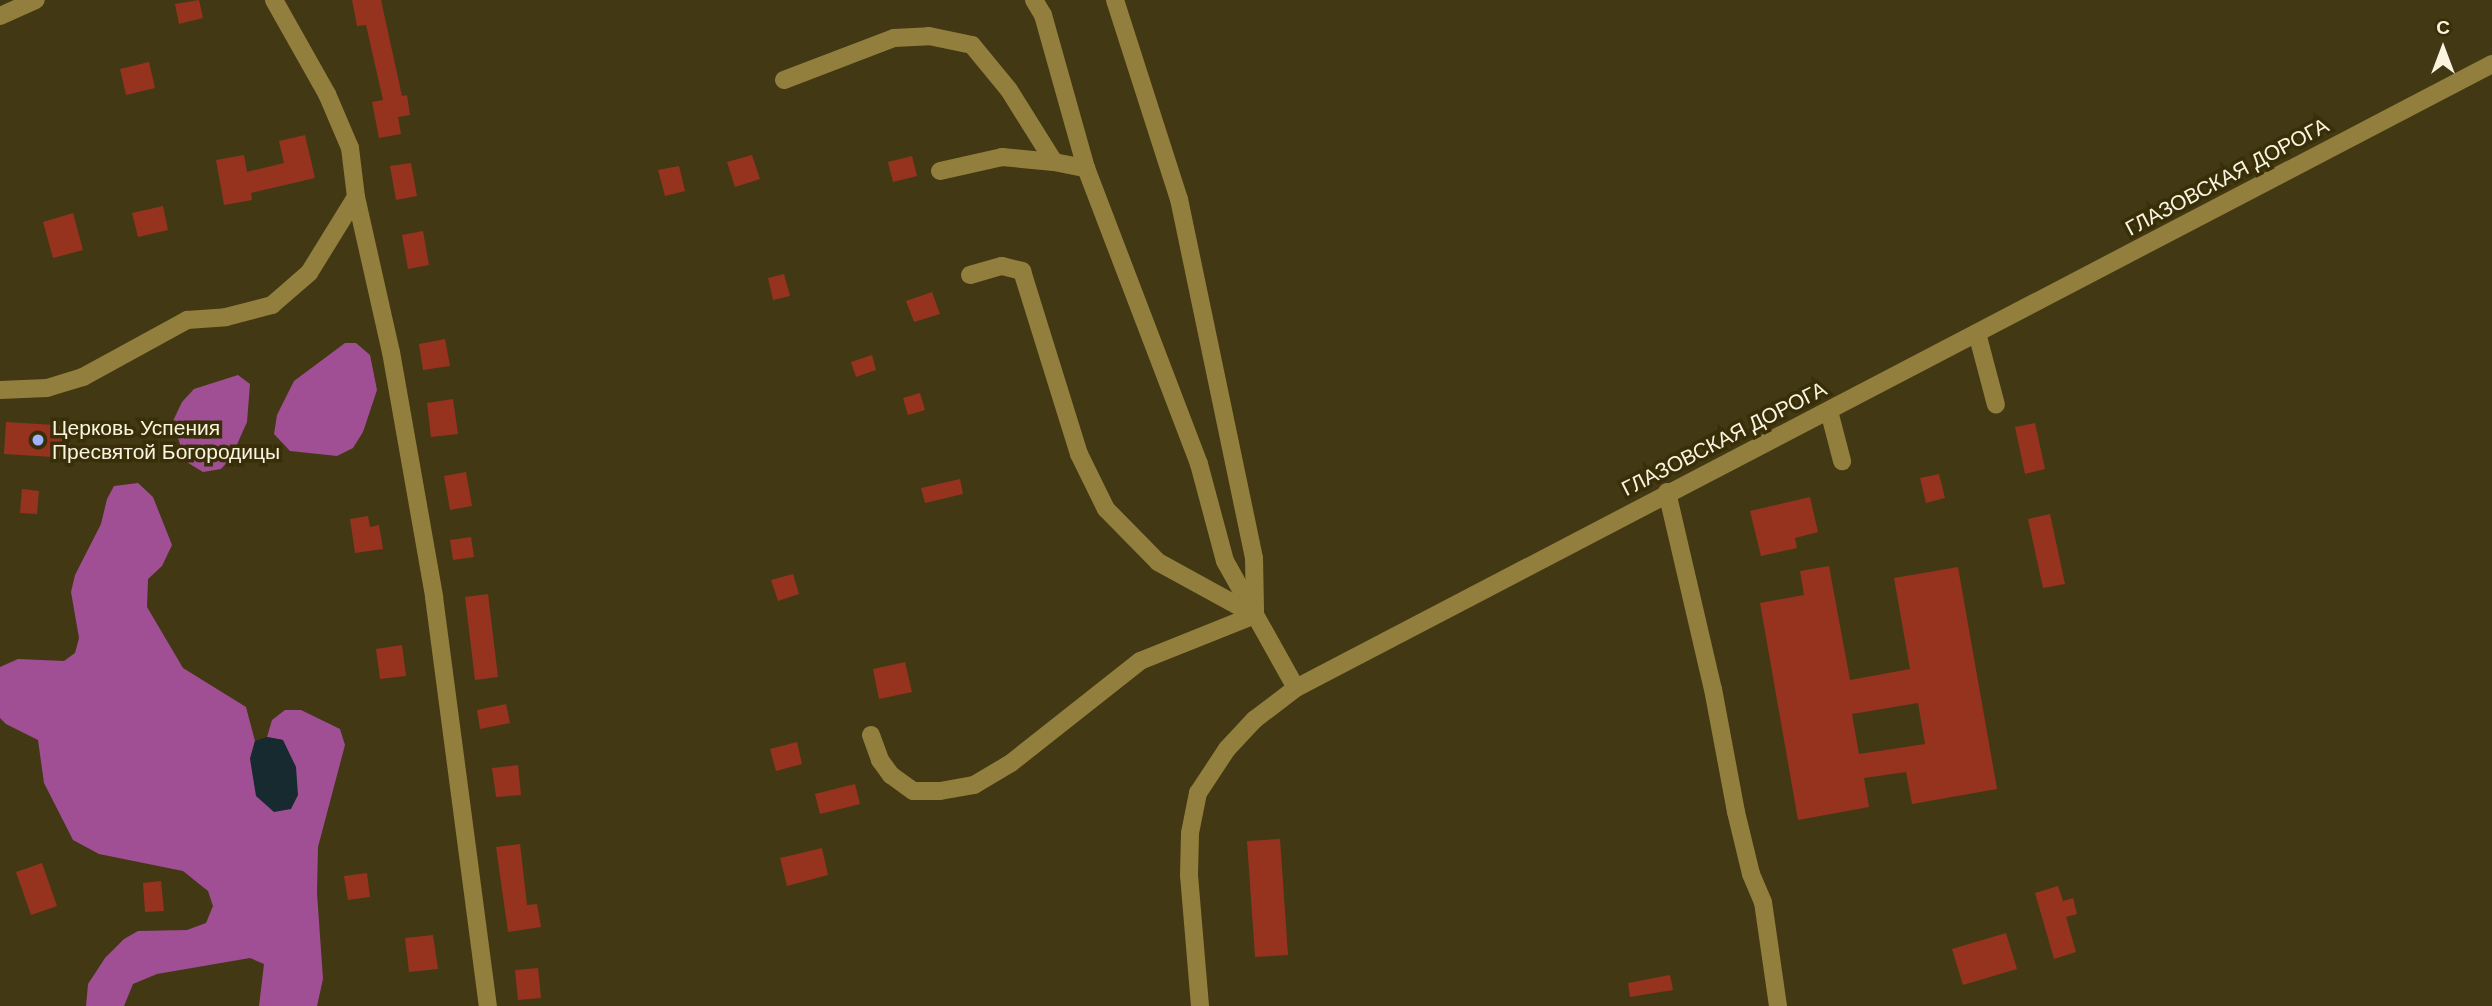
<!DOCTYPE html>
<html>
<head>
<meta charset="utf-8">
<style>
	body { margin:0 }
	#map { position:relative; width:2492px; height:1006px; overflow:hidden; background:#423813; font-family:Helvetica,sans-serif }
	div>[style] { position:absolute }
	.forest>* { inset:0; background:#a04f94 }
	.water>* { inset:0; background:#162a2f }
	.building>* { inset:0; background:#96331f }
	.minor>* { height:18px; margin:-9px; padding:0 9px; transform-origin:9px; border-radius:9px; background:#937f3d }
	.dots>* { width:19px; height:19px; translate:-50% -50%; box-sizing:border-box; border:4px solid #382e07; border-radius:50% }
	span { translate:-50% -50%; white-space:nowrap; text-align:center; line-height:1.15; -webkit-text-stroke:7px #382e07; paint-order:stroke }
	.street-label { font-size:21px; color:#faf4e0 }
	.poi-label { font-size:21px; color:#faf4e0 }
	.left { translate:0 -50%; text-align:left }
	.north { position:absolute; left:2408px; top:14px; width:70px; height:70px; -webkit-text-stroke:5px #382e07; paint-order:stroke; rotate:0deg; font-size:19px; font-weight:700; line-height:28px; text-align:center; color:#faf4e0 }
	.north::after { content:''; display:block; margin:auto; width:24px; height:32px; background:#faf4e0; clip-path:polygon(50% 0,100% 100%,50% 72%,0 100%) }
</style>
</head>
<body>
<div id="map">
	<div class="forest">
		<i style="clip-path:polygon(345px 343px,356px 343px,370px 355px,377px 390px,363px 432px,353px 448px,337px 456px,290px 451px,274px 434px,277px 415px,294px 381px)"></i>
		<i style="clip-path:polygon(238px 375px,250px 384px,247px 422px,231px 458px,221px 469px,203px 472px,185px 461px,173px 421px,182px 402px,194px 389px)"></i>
		<i style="clip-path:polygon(138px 483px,153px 497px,172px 545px,162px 566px,148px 579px,147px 607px,183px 668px,246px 707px,255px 741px,250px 759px,283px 740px,267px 737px,272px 720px,285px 710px,301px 710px,340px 729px,345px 745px,318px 847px,317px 893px,323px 979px,317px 1006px,259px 1006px,264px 964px,250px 958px,157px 974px,133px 984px,124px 1006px,86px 1006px,88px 984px,105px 958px,124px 939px,138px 931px,187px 930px,206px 923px,213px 906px,208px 891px,183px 871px,99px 854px,73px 840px,44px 783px,38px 740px,6px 724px,0 718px,0 667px,18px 659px,64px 661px,75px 653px,79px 638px,71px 592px,75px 575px,101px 524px,107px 499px,114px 486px)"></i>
	</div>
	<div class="water">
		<i style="clip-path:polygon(267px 737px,283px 740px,296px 767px,298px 795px,291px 809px,274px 812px,256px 796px,250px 759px,255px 741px)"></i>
	</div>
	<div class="building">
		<i style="clip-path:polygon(199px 0,203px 18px,179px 24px,175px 4px)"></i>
		<i style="clip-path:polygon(352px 0,381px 0,402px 96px,407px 95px,410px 115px,398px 117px,401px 134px,379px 138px,372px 102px,383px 100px,366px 25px,357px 26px)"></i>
		<i style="clip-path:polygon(149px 62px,155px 88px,126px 95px,120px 69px)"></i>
		<i style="clip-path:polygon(305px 135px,315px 178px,251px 193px,252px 200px,224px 205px,216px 160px,244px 155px,247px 172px,284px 163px,279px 141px)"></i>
		<i style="clip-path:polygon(752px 155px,760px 179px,735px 187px,727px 162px)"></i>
		<i style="clip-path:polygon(912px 156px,917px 176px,893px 182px,888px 162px)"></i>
		<i style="clip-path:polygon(411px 163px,417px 196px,396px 200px,390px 166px)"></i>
		<i style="clip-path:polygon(679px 166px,685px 191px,665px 196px,658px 170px)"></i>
		<i style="clip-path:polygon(163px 206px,168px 230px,138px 237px,132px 213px)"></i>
		<i style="clip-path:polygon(73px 213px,83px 250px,53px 258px,43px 222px)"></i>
		<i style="clip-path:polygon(423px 231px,429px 265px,408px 269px,402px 235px)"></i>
		<i style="clip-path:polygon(784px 274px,790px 296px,773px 300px,768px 278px)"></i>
		<i style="clip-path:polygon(932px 292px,940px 314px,914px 322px,906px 301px)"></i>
		<i style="clip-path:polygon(445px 339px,450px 366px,423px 370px,419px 344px)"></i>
		<i style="clip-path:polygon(872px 355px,876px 370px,856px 377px,851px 362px)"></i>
		<i style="clip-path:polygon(920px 393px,925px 410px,908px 415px,903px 398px)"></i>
		<i style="clip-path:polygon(453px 399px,458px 434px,431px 437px,427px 403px)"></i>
		<i style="clip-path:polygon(6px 422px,71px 426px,69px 458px,4px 454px)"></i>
		<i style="clip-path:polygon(2035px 423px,2045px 469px,2025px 474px,2015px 427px)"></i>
		<i style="clip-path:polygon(466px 472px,472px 506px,450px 510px,444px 476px)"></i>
		<i style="clip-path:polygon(1939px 474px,1945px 498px,1926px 503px,1920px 478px)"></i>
		<i style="clip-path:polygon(960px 479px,963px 494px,925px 503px,921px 488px)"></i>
		<i style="clip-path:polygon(22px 489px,39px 491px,37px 514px,20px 513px)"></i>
		<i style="clip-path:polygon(1810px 497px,1818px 532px,1795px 538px,1797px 548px,1761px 556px,1750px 511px)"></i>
		<i style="clip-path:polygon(2050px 514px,2065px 584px,2043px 588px,2028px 519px)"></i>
		<i style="clip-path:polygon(368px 516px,370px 527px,379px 525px,383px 549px,355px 553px,350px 519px)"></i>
		<i style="clip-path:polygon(471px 537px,474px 557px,453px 560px,450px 540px)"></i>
		<i style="clip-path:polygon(evenodd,1829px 566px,1850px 680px,1910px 669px,1894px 578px,1958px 567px,1997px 789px,1912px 804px,1906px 772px,1864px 778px,1869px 807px,1798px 820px,1760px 603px,1804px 595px,1800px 571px,1829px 566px,1918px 703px,1925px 744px,1859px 754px,1852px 714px,1918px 703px)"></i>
		<i style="clip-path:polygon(793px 574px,799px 594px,778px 601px,771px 580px)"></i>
		<i style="clip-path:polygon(488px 594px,498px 677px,475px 680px,465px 597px)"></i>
		<i style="clip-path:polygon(402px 645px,406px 676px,380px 679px,376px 649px)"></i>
		<i style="clip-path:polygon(905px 662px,912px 692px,879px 699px,873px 669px)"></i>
		<i style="clip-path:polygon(506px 704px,510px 723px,480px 729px,477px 710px)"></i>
		<i style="clip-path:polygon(797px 742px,802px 764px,776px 771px,770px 749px)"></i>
		<i style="clip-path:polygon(518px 765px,521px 795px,496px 797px,492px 768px)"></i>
		<i style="clip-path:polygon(855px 784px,860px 804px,820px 814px,815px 794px)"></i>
		<i style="clip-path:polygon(1280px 839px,1288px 955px,1255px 957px,1247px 841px)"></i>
		<i style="clip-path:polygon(520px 844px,527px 905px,537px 904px,541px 927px,508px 932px,496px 847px)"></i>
		<i style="clip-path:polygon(822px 848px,828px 875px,787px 886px,780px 858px)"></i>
		<i style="clip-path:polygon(42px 863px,57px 906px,31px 915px,16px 872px)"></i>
		<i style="clip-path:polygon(367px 873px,370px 897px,348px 900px,344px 876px)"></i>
		<i style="clip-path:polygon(161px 881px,164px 911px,145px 912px,143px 883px)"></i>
		<i style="clip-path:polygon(2058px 886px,2063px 901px,2073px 898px,2077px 914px,2066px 917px,2076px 952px,2054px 959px,2035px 893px)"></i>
		<i style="clip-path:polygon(2006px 933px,2017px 969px,1963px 985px,1952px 949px)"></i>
		<i style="clip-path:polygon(433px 935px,438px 969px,409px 972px,405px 938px)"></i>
		<i style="clip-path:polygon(538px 968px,541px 998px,518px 1000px,515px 970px)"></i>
		<i style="clip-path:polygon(1670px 975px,1673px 990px,1630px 997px,1628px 983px)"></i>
	</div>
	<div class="minor">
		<i style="left:274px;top:0;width:108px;rotate:60.6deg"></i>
		<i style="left:327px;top:94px;width:59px;rotate:66.9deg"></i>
		<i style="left:350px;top:148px;width:49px;rotate:83deg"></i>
		<i style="left:356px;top:197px;width:159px;rotate:77.3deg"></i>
		<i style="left:391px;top:352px;width:249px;rotate:80deg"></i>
		<i style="left:434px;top:597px;width:413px;rotate:82.5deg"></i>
		<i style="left:1034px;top:0;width:17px;rotate:59deg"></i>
		<i style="left:1043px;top:15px;width:159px;rotate:74.3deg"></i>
		<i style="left:1086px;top:168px;width:317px;rotate:69.1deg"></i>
		<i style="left:1199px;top:464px;width:100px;rotate:75deg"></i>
		<i style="left:1225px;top:561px;width:145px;rotate:60.8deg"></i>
		<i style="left:1115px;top:0;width:209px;rotate:72.2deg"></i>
		<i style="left:1179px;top:199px;width:367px;rotate:78.2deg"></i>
		<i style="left:1254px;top:558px;width:54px;rotate:88.9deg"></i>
		<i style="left:0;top:16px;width:39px;rotate:-24deg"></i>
		<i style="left:784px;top:80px;width:118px;rotate:-20.9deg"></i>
		<i style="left:894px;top:38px;width:35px;rotate:-3deg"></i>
		<i style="left:929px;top:36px;width:44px;rotate:11.8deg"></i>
		<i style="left:972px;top:45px;width:58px;rotate:50.6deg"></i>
		<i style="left:1009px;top:90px;width:85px;rotate:58deg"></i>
		<i style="left:1054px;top:162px;width:33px;rotate:11deg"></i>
		<i style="left:940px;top:171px;width:64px;rotate:-12.7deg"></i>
		<i style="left:1002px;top:157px;width:52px;rotate:5.5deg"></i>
		<i style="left:970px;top:275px;width:33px;rotate:-16deg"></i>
		<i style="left:1002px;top:266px;width:21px;rotate:14deg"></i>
		<i style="left:1022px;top:271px;width:192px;rotate:72.7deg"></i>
		<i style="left:1079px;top:454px;width:61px;rotate:63.9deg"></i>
		<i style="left:1106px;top:509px;width:74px;rotate:45.5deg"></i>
		<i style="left:1158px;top:562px;width:111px;rotate:28.7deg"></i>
		<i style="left:1977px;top:333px;width:74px;rotate:75.2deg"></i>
		<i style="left:0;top:390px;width:47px;rotate:-2.4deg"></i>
		<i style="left:47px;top:388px;width:38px;rotate:-17deg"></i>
		<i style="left:83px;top:377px;width:119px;rotate:-28.7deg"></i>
		<i style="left:187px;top:320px;width:39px;rotate:-4deg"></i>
		<i style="left:226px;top:317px;width:48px;rotate:-14.6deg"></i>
		<i style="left:272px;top:305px;width:49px;rotate:-40.9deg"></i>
		<i style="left:309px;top:273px;width:89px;rotate:-58.3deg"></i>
		<i style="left:1829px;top:411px;width:52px;rotate:75.4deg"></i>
		<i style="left:1667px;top:492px;width:202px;rotate:76.9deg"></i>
		<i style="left:1713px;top:689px;width:125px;rotate:79.4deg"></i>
		<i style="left:1736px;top:812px;width:64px;rotate:76.4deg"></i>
		<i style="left:1751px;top:874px;width:30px;rotate:67deg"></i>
		<i style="left:1763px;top:902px;width:105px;rotate:81.8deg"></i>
		<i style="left:871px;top:735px;width:27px;rotate:70deg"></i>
		<i style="left:880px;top:760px;width:19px;rotate:54deg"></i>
		<i style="left:891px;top:775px;width:27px;rotate:36deg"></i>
		<i style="left:913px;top:791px;width:27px"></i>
		<i style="left:940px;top:791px;width:35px;rotate:-10deg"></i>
		<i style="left:974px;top:785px;width:43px;rotate:-30.7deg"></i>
		<i style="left:1011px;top:763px;width:164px;rotate:-38.3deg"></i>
		<i style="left:1140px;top:661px;width:124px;rotate:-21.8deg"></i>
		<i style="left:1200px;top:1006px;width:131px;rotate:-94.8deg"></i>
		<i style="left:1189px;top:875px;width:42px;rotate:-88.6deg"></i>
		<i style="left:1190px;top:833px;width:41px;rotate:-78.7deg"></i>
		<i style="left:1198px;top:793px;width:53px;rotate:-56.6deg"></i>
		<i style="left:1227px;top:749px;width:40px;rotate:-47deg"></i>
		<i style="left:1254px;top:720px;width:53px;rotate:-37.3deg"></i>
		<i style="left:1296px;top:688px;width:1349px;rotate:-27.55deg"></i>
	</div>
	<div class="dots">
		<i style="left:38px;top:440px;background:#a1b3fd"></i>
	</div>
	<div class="street-label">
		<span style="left:2227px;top:177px;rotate:-28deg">ГЛАЗОВСКАЯ ДОРОГА</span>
		<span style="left:1724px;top:439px;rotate:-27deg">ГЛАЗОВСКАЯ ДОРОГА</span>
	</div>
	<div class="poi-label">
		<span class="left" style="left:52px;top:440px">Церковь Успения<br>Пресвятой Богородицы</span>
	</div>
	<div class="north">С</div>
</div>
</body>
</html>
